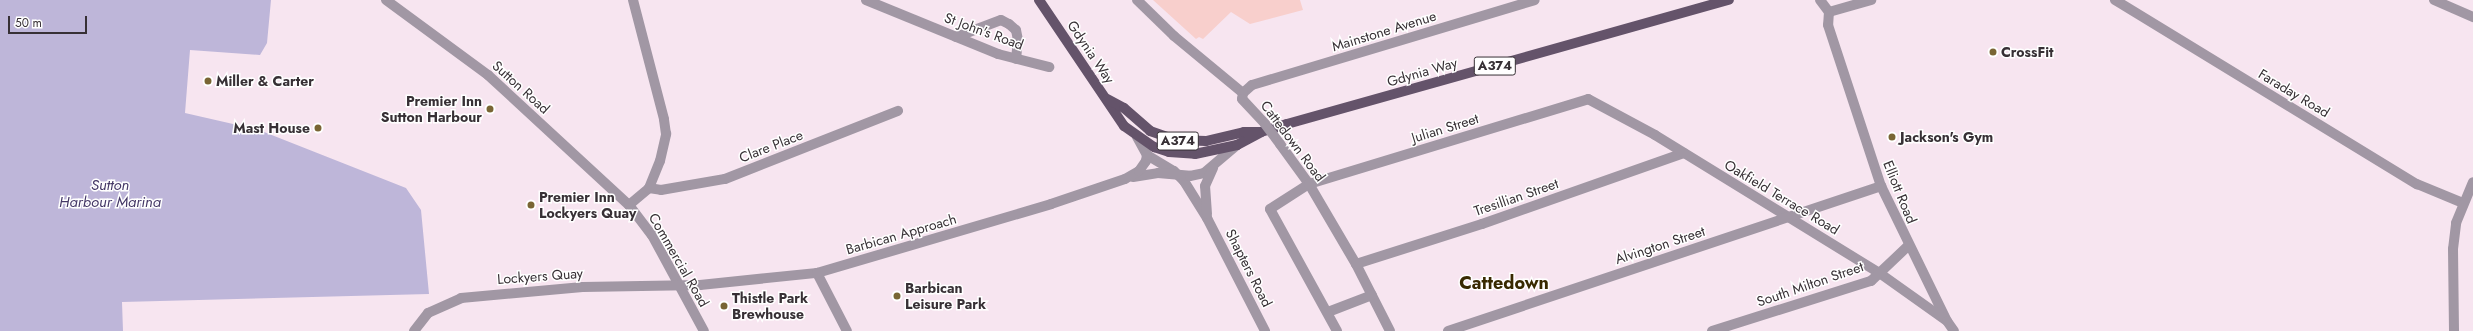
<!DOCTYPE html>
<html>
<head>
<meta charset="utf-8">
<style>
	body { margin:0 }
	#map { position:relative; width:2473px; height:331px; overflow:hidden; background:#f7e5f0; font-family:Jost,sans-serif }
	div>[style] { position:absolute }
	.green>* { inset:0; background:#f8cfcc }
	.water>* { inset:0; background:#beb6d9 }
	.minor>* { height:10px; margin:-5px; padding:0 5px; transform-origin:5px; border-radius:5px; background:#a197a4 }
	.major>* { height:10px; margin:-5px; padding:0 5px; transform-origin:5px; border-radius:5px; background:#64536a }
	.minor-bridge>* { height:10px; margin:-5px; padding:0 5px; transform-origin:5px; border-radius:5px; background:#a197a4 }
	.dots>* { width:11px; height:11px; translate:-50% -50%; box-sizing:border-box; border:2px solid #fff; border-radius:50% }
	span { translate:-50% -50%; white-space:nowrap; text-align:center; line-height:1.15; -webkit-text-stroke:3px #fff; paint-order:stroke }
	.shield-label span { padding:1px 3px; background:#fff; border:1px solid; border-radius:3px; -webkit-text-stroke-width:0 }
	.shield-label { font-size:13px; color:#373035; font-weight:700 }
	.street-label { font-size:14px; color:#373035 }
	.poi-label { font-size:14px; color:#373035; font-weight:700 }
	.left { translate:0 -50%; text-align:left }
	.right { translate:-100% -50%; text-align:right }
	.water-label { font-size:15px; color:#453867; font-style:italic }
	.district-label { font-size:18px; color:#382900; font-weight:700 }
	.scale { position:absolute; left:8px; top:16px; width:79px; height:18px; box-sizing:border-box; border:2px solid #373035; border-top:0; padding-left:5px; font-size:12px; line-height:14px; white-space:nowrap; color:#373035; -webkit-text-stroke:3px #fff; paint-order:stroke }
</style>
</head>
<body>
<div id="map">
	<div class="green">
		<i style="clip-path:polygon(1153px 0,1300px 0,1303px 10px,1250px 24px,1231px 12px,1203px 39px,1199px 37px,1196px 39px)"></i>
	</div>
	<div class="water">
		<i style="clip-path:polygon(0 0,271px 0,267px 43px,260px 55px,190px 50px,185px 113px,259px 130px,406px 188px,421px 210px,429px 294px,122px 302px,123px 331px,0 331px)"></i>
	</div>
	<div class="minor">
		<i style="left:386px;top:0;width:127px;rotate:36.3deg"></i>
		<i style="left:488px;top:75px;width:192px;rotate:42.7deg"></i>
		<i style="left:629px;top:205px;width:38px;rotate:53deg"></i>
		<i style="left:652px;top:235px;width:109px;rotate:61.6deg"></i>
		<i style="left:866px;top:0;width:143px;rotate:22.2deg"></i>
		<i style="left:998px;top:54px;width:53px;rotate:14.3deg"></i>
		<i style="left:1137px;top:0;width:52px;rotate:44.2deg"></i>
		<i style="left:1174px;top:36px;width:89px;rotate:39.6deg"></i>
		<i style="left:1820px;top:0;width:15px;rotate:53deg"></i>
		<i style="left:1829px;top:12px;width:13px;rotate:94deg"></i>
		<i style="left:1828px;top:25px;width:169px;rotate:71.8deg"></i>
		<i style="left:1881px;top:186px;width:148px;rotate:64deg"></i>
		<i style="left:2115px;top:0;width:354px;rotate:31.4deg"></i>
		<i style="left:2417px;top:184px;width:50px;rotate:22.4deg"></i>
		<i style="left:2434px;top:0;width:43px;rotate:23.6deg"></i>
		<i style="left:1829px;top:12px;width:44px;rotate:-15.9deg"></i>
		<i style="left:956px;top:37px;width:48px;rotate:-20.7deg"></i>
		<i style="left:1001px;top:20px;width:9px;rotate:27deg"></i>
		<i style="left:1009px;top:24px;width:9px;rotate:41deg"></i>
		<i style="left:1016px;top:30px;width:10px;rotate:79deg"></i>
		<i style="left:1018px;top:40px;width:19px;rotate:96deg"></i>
		<i style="left:1243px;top:93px;width:12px;rotate:-42deg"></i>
		<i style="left:1252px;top:85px;width:295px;rotate:-16.7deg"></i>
		<i style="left:1243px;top:93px;width:6px;rotate:99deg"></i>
		<i style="left:1242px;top:99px;width:34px;rotate:47deg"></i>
		<i style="left:1280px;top:144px;width:49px;rotate:54.1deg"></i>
		<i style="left:1309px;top:184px;width:93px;rotate:59.6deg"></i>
		<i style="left:1356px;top:264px;width:75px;rotate:63.1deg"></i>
		<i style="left:1147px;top:155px;width:31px;rotate:31deg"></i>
		<i style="left:1174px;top:171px;width:14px;rotate:45deg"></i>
		<i style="left:1184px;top:181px;width:44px;rotate:58.1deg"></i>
		<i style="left:1207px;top:218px;width:127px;rotate:62.8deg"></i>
		<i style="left:1133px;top:177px;width:25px;rotate:-9deg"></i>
		<i style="left:1158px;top:173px;width:32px;rotate:5deg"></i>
		<i style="left:1190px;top:176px;width:14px;rotate:-12deg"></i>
		<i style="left:1204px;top:173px;width:43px;rotate:-40.3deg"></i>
		<i style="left:649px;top:188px;width:12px;rotate:9deg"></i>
		<i style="left:661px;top:190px;width:65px;rotate:-9.8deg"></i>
		<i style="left:725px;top:179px;width:186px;rotate:-21.5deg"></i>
		<i style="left:629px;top:205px;width:26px;rotate:-40deg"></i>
		<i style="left:649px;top:188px;width:29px;rotate:-68deg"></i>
		<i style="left:660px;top:161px;width:28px;rotate:-77deg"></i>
		<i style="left:666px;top:134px;width:15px;rotate:-98deg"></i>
		<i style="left:664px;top:119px;width:123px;rotate:-104.6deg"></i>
		<i style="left:1207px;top:214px;width:28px;rotate:-94deg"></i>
		<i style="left:1205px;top:186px;width:20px;rotate:-66deg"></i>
		<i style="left:1356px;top:264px;width:132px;rotate:-17.6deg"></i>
		<i style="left:1482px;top:224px;width:214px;rotate:-19.4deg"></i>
		<i style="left:817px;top:273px;width:65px;rotate:62.7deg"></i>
		<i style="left:1328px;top:312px;width:47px;rotate:-21.1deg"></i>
		<i style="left:414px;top:331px;width:23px;rotate:-52deg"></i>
		<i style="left:428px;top:313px;width:36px;rotate:-24deg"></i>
		<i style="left:461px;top:298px;width:122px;rotate:-5.2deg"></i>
		<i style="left:583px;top:287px;width:117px;rotate:-1deg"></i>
		<i style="left:700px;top:285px;width:118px;rotate:-5.9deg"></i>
		<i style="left:817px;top:273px;width:244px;rotate:-16.4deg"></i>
		<i style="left:1051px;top:204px;width:78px;rotate:-18.7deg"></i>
		<i style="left:1125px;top:179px;width:16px;rotate:-30deg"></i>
		<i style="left:1139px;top:171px;width:12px;rotate:-55deg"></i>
		<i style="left:1146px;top:161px;width:6px;rotate:-81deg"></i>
		<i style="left:1147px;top:155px;width:21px;rotate:-119deg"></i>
		<i style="left:1337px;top:331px;width:139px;rotate:-118.8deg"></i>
		<i style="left:1270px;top:209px;width:46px;rotate:-32.7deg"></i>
		<i style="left:1309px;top:184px;width:292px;rotate:-16.9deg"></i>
		<i style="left:1588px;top:99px;width:76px;rotate:28.2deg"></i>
		<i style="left:1655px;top:135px;width:262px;rotate:31.6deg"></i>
		<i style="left:1878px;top:272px;width:85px;rotate:35.4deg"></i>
		<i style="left:1947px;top:321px;width:12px;rotate:55deg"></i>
		<i style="left:1448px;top:331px;width:457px;rotate:-18.5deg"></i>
		<i style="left:1712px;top:331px;width:167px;rotate:-17.5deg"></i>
		<i style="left:1871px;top:281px;width:51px;rotate:-43.4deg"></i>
		<i style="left:2454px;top:331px;width:82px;rotate:-90.7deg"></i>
		<i style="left:2453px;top:249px;width:26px;rotate:-83deg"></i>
		<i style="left:2456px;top:223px;width:44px;rotate:-67.5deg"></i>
	</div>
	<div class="major">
		<i style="left:1039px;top:0;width:152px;rotate:56deg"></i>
		<i style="left:1124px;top:126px;width:37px;rotate:35deg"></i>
		<i style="left:1154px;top:147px;width:16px;rotate:18deg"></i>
		<i style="left:1169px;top:152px;width:26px;rotate:4deg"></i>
		<i style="left:1195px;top:154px;width:43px;rotate:-12.1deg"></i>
		<i style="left:1237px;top:145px;width:27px;rotate:-28deg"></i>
		<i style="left:1261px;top:132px;width:27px;rotate:-17deg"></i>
		<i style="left:1287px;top:124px;width:459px;rotate:-15.7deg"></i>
		<i style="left:1107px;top:99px;width:19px;rotate:28deg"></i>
		<i style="left:1124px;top:108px;width:35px;rotate:41deg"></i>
		<i style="left:1150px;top:131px;width:28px;rotate:19deg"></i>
		<i style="left:1176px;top:140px;width:30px;rotate:2deg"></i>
		<i style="left:1206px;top:141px;width:39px;rotate:-13deg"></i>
		<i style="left:1244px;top:132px;width:17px"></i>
	</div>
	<div class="minor-bridge">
		<i style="left:1265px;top:124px;width:25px;rotate:53deg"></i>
	</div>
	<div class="dots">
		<i style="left:1993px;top:52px;background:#796534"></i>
		<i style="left:208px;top:81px;background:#796534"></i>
		<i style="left:490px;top:109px;background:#796534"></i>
		<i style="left:318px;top:128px;background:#796534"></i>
		<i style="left:1892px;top:137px;background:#796534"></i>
		<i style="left:531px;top:205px;background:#796534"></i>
		<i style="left:897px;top:296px;background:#796534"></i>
		<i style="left:724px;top:306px;background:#796534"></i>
	</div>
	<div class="shield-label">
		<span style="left:1495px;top:66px">A374</span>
		<span style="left:1178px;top:141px">A374</span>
	</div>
	<div class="street-label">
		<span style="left:984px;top:31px;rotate:20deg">St John's Road</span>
		<span style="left:1384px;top:31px;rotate:-17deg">Mainstone Avenue</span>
		<span style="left:1091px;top:52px;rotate:56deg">Gdynia Way</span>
		<span style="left:1422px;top:72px;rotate:-16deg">Gdynia Way</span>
		<span style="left:521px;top:87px;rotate:42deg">Sutton Road</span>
		<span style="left:2294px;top:93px;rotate:31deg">Faraday Road</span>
		<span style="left:1445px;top:128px;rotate:-17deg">Julian Street</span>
		<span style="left:1293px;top:141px;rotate:53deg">Cattedown Road</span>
		<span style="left:771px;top:146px;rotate:-21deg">Clare Place</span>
		<span style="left:1900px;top:192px;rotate:68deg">Elliott Road</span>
		<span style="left:1516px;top:197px;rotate:-19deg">Tresillian Street</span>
		<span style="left:1782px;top:197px;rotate:31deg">Oakfield Terrace Road</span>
		<span style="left:901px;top:234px;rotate:-16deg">Barbican Approach</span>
		<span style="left:1660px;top:245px;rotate:-18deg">Alvington Street</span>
		<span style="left:679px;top:260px;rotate:60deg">Commercial Road</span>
		<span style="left:1249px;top:268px;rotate:63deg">Shapters Road</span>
		<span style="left:540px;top:276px;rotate:-4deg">Lockyers Quay</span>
		<span style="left:1810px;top:284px;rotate:-19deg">South Milton Street</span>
	</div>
	<div class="poi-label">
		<span class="left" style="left:2001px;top:52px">CrossFit</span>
		<span class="left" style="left:216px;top:81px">Miller &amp; Carter</span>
		<span class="right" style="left:482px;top:109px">Premier Inn<br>Sutton Harbour</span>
		<span class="right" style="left:310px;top:128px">Mast House</span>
		<span class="left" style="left:1900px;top:137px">Jackson's Gym</span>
		<span class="left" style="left:539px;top:205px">Premier Inn<br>Lockyers Quay</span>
		<span class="left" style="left:905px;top:296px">Barbican<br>Leisure Park</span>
		<span class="left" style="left:732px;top:306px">Thistle Park<br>Brewhouse</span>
	</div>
	<div class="water-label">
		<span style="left:110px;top:194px">Sutton<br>Harbour Marina</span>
	</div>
	<div class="district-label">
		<span style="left:1504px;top:283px">Cattedown</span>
	</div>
	<div class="scale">50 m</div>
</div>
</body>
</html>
